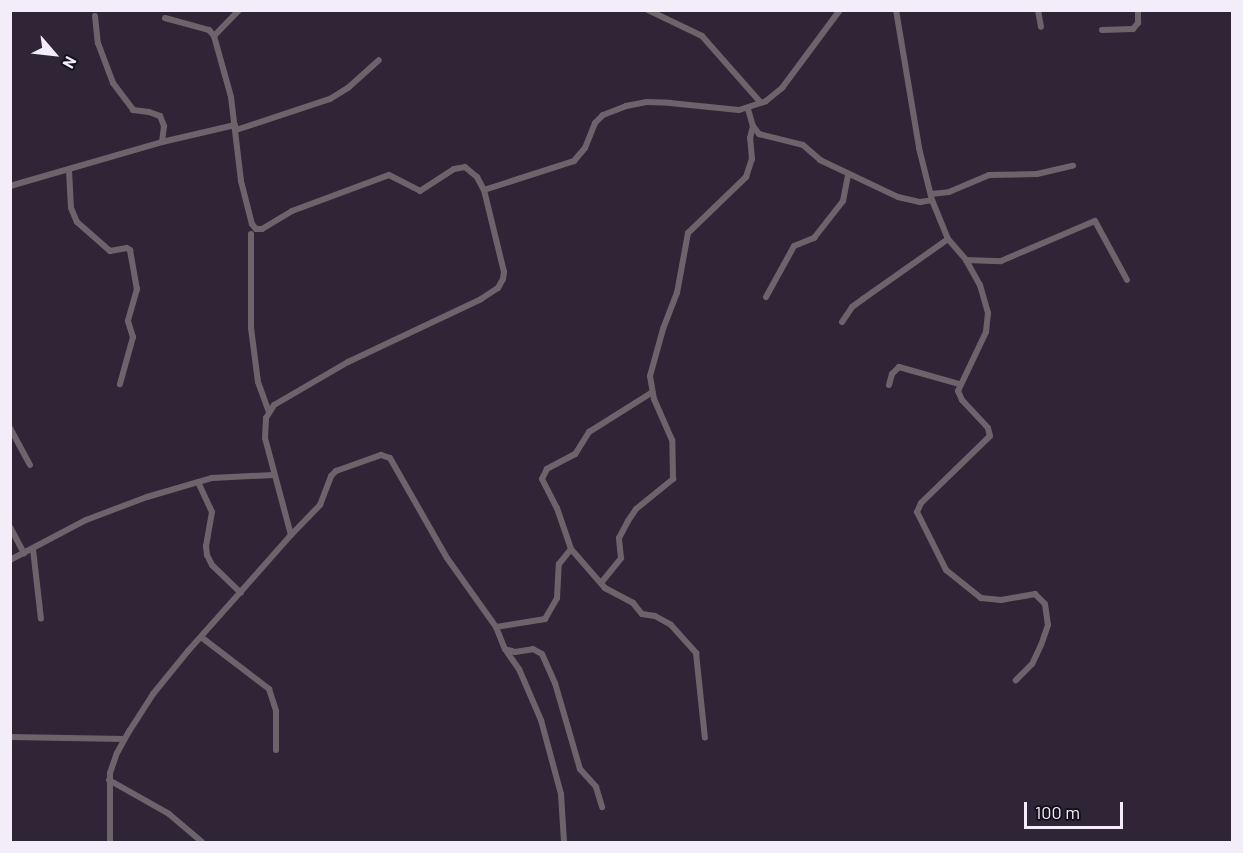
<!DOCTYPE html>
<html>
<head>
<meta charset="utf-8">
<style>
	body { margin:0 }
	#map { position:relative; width:1243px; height:853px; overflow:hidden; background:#2f2537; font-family:Barlow,sans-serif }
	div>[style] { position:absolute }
	.minor>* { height:6px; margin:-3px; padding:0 3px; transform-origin:3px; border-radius:3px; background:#6d646b }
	span { translate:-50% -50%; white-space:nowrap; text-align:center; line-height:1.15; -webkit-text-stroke:5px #151019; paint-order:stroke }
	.frame { position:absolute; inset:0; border:12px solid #f3edf9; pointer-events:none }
	.north { position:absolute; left:24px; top:24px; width:60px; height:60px; -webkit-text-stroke:4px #151019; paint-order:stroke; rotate:118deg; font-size:16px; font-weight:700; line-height:24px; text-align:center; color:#f3edf9 }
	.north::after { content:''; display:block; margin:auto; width:21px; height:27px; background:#f3edf9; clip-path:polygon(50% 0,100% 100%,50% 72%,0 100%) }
	.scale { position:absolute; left:1024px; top:802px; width:99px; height:27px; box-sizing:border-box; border:3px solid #f3edf9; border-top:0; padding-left:8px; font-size:18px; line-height:21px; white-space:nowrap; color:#f3edf9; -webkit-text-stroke:4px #151019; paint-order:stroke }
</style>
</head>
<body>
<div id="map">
	<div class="minor">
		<i style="left:648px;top:10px;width:60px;rotate:25.7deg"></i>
		<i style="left:702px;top:36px;width:89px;rotate:48.6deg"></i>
		<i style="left:896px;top:10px;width:140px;rotate:80.5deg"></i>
		<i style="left:919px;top:148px;width:54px;rotate:76deg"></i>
		<i style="left:932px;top:200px;width:42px;rotate:67.7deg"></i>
		<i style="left:948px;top:239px;width:28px;rotate:49deg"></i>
		<i style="left:966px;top:260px;width:29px;rotate:61deg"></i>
		<i style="left:980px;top:285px;width:29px;rotate:74deg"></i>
		<i style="left:988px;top:313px;width:19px;rotate:96deg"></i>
		<i style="left:986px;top:332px;width:65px;rotate:115.4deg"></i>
		<i style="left:958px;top:391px;width:10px;rotate:66deg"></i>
		<i style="left:962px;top:400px;width:38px;rotate:47deg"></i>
		<i style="left:988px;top:428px;width:8px;rotate:76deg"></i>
		<i style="left:990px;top:436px;width:96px;rotate:135.8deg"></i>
		<i style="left:921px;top:503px;width:10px;rotate:114deg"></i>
		<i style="left:917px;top:512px;width:65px;rotate:63.4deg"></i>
		<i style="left:946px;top:570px;width:45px;rotate:38.7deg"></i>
		<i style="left:981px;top:598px;width:20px;rotate:6deg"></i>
		<i style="left:1001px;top:600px;width:35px;rotate:-10deg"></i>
		<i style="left:1035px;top:594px;width:14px;rotate:45deg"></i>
		<i style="left:1045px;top:604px;width:21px;rotate:82deg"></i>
		<i style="left:1048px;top:625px;width:21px;rotate:109deg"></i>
		<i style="left:1041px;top:645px;width:21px;rotate:115deg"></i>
		<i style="left:1032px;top:664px;width:23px;rotate:135deg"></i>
		<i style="left:1038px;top:10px;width:17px;rotate:80deg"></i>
		<i style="left:95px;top:16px;width:27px;rotate:84deg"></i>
		<i style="left:98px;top:43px;width:43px;rotate:69.4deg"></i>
		<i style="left:113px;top:83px;width:34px;rotate:53deg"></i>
		<i style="left:133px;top:110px;width:16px;rotate:7deg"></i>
		<i style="left:149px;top:112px;width:12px;rotate:20deg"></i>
		<i style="left:160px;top:116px;width:11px;rotate:68deg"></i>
		<i style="left:164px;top:126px;width:16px;rotate:97deg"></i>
		<i style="left:165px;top:18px;width:46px;rotate:15.3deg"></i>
		<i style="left:209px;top:30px;width:8px;rotate:50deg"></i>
		<i style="left:214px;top:36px;width:63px;rotate:74.4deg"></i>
		<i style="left:231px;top:97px;width:85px;rotate:83.2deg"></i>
		<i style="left:241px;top:181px;width:44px;rotate:75.7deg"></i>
		<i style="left:252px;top:224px;width:6px;rotate:51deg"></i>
		<i style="left:256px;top:229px;width:6px"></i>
		<i style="left:262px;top:229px;width:35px;rotate:-31deg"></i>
		<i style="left:292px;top:211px;width:103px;rotate:-20.4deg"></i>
		<i style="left:389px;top:175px;width:35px;rotate:27deg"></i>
		<i style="left:420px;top:191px;width:40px;rotate:-32.9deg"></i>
		<i style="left:454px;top:169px;width:11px;rotate:-10deg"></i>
		<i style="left:465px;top:167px;width:16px;rotate:40deg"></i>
		<i style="left:477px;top:177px;width:15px;rotate:62deg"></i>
		<i style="left:1102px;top:30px;width:31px;rotate:-2deg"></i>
		<i style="left:1133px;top:29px;width:8px;rotate:-50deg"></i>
		<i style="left:1138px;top:23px;width:13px;rotate:-90deg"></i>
		<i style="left:214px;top:36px;width:36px;rotate:-46deg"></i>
		<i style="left:748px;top:109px;width:18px;rotate:74deg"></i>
		<i style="left:753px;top:126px;width:10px;rotate:53deg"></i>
		<i style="left:759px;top:134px;width:45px;rotate:14deg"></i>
		<i style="left:803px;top:145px;width:23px;rotate:41deg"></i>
		<i style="left:820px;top:160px;width:86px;rotate:25.4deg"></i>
		<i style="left:898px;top:197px;width:23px;rotate:13deg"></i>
		<i style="left:920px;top:202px;width:12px;rotate:-9deg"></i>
		<i style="left:236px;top:130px;width:99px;rotate:-18.3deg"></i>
		<i style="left:330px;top:99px;width:22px;rotate:-32deg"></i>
		<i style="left:349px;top:87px;width:40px;rotate:-42deg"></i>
		<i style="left:69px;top:170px;width:38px;rotate:87deg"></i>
		<i style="left:71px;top:208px;width:15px;rotate:67deg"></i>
		<i style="left:77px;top:222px;width:44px;rotate:41.3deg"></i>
		<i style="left:110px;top:251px;width:17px;rotate:-10deg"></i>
		<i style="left:127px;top:248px;width:4px;rotate:34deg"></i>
		<i style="left:130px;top:250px;width:40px;rotate:80deg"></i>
		<i style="left:137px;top:289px;width:33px;rotate:106deg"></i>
		<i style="left:128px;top:321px;width:17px;rotate:73deg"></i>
		<i style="left:133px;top:337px;width:49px;rotate:105.5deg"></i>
		<i style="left:10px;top:186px;width:158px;rotate:-16.1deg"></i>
		<i style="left:162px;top:142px;width:75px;rotate:-13.1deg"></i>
		<i style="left:931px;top:194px;width:18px;rotate:-6deg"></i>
		<i style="left:949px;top:192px;width:43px;rotate:-23deg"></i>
		<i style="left:989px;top:175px;width:48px;rotate:-1.2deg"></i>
		<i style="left:1037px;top:174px;width:37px;rotate:-13deg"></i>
		<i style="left:251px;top:234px;width:94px;rotate:90deg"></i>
		<i style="left:251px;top:328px;width:54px;rotate:82.6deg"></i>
		<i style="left:258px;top:382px;width:32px;rotate:70deg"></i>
		<i style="left:966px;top:260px;width:35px;rotate:2deg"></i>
		<i style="left:1001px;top:261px;width:102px;rotate:-23.1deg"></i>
		<i style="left:1095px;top:221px;width:67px;rotate:61.5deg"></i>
		<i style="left:766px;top:297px;width:58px;rotate:-61.2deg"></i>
		<i style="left:794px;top:246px;width:22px;rotate:-22deg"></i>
		<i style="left:814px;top:238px;width:47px;rotate:-51.9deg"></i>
		<i style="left:843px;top:201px;width:26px;rotate:-79deg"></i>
		<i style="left:842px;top:322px;width:18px;rotate:-56deg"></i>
		<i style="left:852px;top:307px;width:14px;rotate:-36deg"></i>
		<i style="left:863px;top:299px;width:104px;rotate:-35.2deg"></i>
		<i style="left:889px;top:385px;width:11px;rotate:-75deg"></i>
		<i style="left:892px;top:374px;width:10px;rotate:-45deg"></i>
		<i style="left:899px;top:367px;width:62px;rotate:15.8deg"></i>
		<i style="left:651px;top:393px;width:73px;rotate:147.8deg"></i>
		<i style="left:589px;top:432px;width:26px;rotate:122deg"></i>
		<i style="left:575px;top:454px;width:32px;rotate:152deg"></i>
		<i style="left:547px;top:469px;width:11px;rotate:117deg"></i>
		<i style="left:542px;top:479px;width:33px;rotate:63deg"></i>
		<i style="left:557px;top:508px;width:43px;rotate:71.1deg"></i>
		<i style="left:571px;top:549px;width:52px;rotate:48.9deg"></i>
		<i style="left:605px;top:588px;width:32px;rotate:28deg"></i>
		<i style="left:633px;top:603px;width:14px;rotate:51deg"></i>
		<i style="left:642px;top:614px;width:13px;rotate:9deg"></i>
		<i style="left:655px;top:616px;width:18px;rotate:29deg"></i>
		<i style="left:671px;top:625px;width:38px;rotate:48deg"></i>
		<i style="left:696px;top:653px;width:85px;rotate:84deg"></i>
		<i style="left:10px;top:428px;width:42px;rotate:61.6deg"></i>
		<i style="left:198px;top:482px;width:33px;rotate:65deg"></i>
		<i style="left:212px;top:512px;width:35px;rotate:100deg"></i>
		<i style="left:206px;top:546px;width:9px;rotate:84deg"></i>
		<i style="left:207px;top:555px;width:11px;rotate:63deg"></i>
		<i style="left:212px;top:565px;width:40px;rotate:44deg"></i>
		<i style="left:10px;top:527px;width:30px;rotate:62deg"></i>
		<i style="left:291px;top:535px;width:42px;rotate:-46deg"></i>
		<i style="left:320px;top:505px;width:31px;rotate:-69deg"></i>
		<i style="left:331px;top:476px;width:7px;rotate:-45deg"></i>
		<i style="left:336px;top:471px;width:48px;rotate:-19.6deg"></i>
		<i style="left:381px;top:455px;width:9px;rotate:18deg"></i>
		<i style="left:390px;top:458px;width:115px;rotate:60.3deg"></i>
		<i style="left:447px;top:558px;width:85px;rotate:54.6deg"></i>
		<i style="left:496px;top:627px;width:24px;rotate:68deg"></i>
		<i style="left:505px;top:649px;width:10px;rotate:17deg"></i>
		<i style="left:515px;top:652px;width:18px;rotate:-9deg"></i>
		<i style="left:533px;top:649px;width:10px;rotate:29deg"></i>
		<i style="left:542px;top:654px;width:32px;rotate:66deg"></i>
		<i style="left:555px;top:683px;width:90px;rotate:73.8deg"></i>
		<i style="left:580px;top:769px;width:24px;rotate:48deg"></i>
		<i style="left:596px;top:787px;width:21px;rotate:73deg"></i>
		<i style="left:33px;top:549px;width:70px;rotate:83.5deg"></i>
		<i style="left:10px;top:560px;width:86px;rotate:-27.8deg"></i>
		<i style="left:86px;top:520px;width:65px;rotate:-20.7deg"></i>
		<i style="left:147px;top:497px;width:68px;rotate:-16.3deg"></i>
		<i style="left:212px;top:478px;width:61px;rotate:-2.8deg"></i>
		<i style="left:601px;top:583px;width:32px;rotate:-51deg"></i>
		<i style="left:621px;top:558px;width:20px;rotate:-96deg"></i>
		<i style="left:619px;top:538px;width:19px;rotate:-62deg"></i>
		<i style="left:628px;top:521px;width:14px;rotate:-56deg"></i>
		<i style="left:636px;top:509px;width:48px;rotate:-39deg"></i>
		<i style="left:673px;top:479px;width:39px;rotate:-91deg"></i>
		<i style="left:672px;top:440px;width:45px;rotate:-113.7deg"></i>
		<i style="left:654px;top:399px;width:23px;rotate:-100deg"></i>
		<i style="left:650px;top:376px;width:49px;rotate:-74.5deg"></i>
		<i style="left:663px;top:329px;width:39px;rotate:-69deg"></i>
		<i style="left:677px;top:293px;width:61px;rotate:-79.6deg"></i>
		<i style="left:688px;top:233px;width:81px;rotate:-44deg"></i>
		<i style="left:746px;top:177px;width:19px;rotate:-72deg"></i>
		<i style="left:752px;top:159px;width:21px;rotate:-95deg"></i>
		<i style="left:750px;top:138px;width:12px;rotate:-76deg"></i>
		<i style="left:496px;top:627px;width:50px;rotate:-9.3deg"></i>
		<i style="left:545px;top:619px;width:24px;rotate:-60deg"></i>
		<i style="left:557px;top:598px;width:34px;rotate:-87deg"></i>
		<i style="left:559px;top:564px;width:19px;rotate:-51deg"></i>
		<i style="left:201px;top:637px;width:86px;rotate:37.4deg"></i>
		<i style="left:269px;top:689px;width:23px;rotate:72deg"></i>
		<i style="left:276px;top:711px;width:39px;rotate:90deg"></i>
		<i style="left:507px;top:652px;width:21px;rotate:55deg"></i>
		<i style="left:519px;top:669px;width:56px;rotate:66.7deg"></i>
		<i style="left:541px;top:720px;width:77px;rotate:74.9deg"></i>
		<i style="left:561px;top:794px;width:48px;rotate:86.4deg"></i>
		<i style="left:10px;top:737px;width:114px;rotate:1deg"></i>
		<i style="left:109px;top:780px;width:69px;rotate:29.5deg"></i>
		<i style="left:169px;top:814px;width:43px;rotate:40.3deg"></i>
		<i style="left:110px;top:842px;width:69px;rotate:-90deg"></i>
		<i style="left:110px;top:773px;width:21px;rotate:-71deg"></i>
		<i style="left:117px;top:753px;width:26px;rotate:-61deg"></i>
		<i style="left:130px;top:730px;width:43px;rotate:-57.4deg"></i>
		<i style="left:153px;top:694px;width:55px;rotate:-50.9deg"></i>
		<i style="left:188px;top:651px;width:155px;rotate:-48.4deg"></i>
		<i style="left:291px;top:535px;width:100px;rotate:-105deg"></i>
		<i style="left:265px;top:438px;width:20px;rotate:-87deg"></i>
		<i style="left:266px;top:418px;width:15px;rotate:-58deg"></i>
		<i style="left:274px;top:405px;width:86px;rotate:-30.2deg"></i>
		<i style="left:348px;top:362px;width:147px;rotate:-25.3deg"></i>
		<i style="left:481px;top:299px;width:20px;rotate:-33deg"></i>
		<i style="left:498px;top:288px;width:10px;rotate:-61deg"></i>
		<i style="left:503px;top:279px;width:7px;rotate:-82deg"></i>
		<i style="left:504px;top:272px;width:84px;rotate:-103.7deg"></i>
		<i style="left:484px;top:190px;width:95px;rotate:-17.9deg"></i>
		<i style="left:574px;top:161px;width:17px;rotate:-50deg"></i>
		<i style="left:585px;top:148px;width:27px;rotate:-68deg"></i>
		<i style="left:595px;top:123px;width:11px;rotate:-45deg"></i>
		<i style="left:603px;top:115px;width:25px;rotate:-21deg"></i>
		<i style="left:626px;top:106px;width:21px;rotate:-11deg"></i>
		<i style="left:647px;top:102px;width:23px;rotate:2deg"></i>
		<i style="left:670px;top:103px;width:69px;rotate:5.8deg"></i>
		<i style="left:739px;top:110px;width:28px;rotate:-18deg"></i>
		<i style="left:766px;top:101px;width:21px;rotate:-39deg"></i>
		<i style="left:782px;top:88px;width:97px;rotate:-53.4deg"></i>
	</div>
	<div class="frame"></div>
	<div class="north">N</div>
	<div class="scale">100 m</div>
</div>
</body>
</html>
